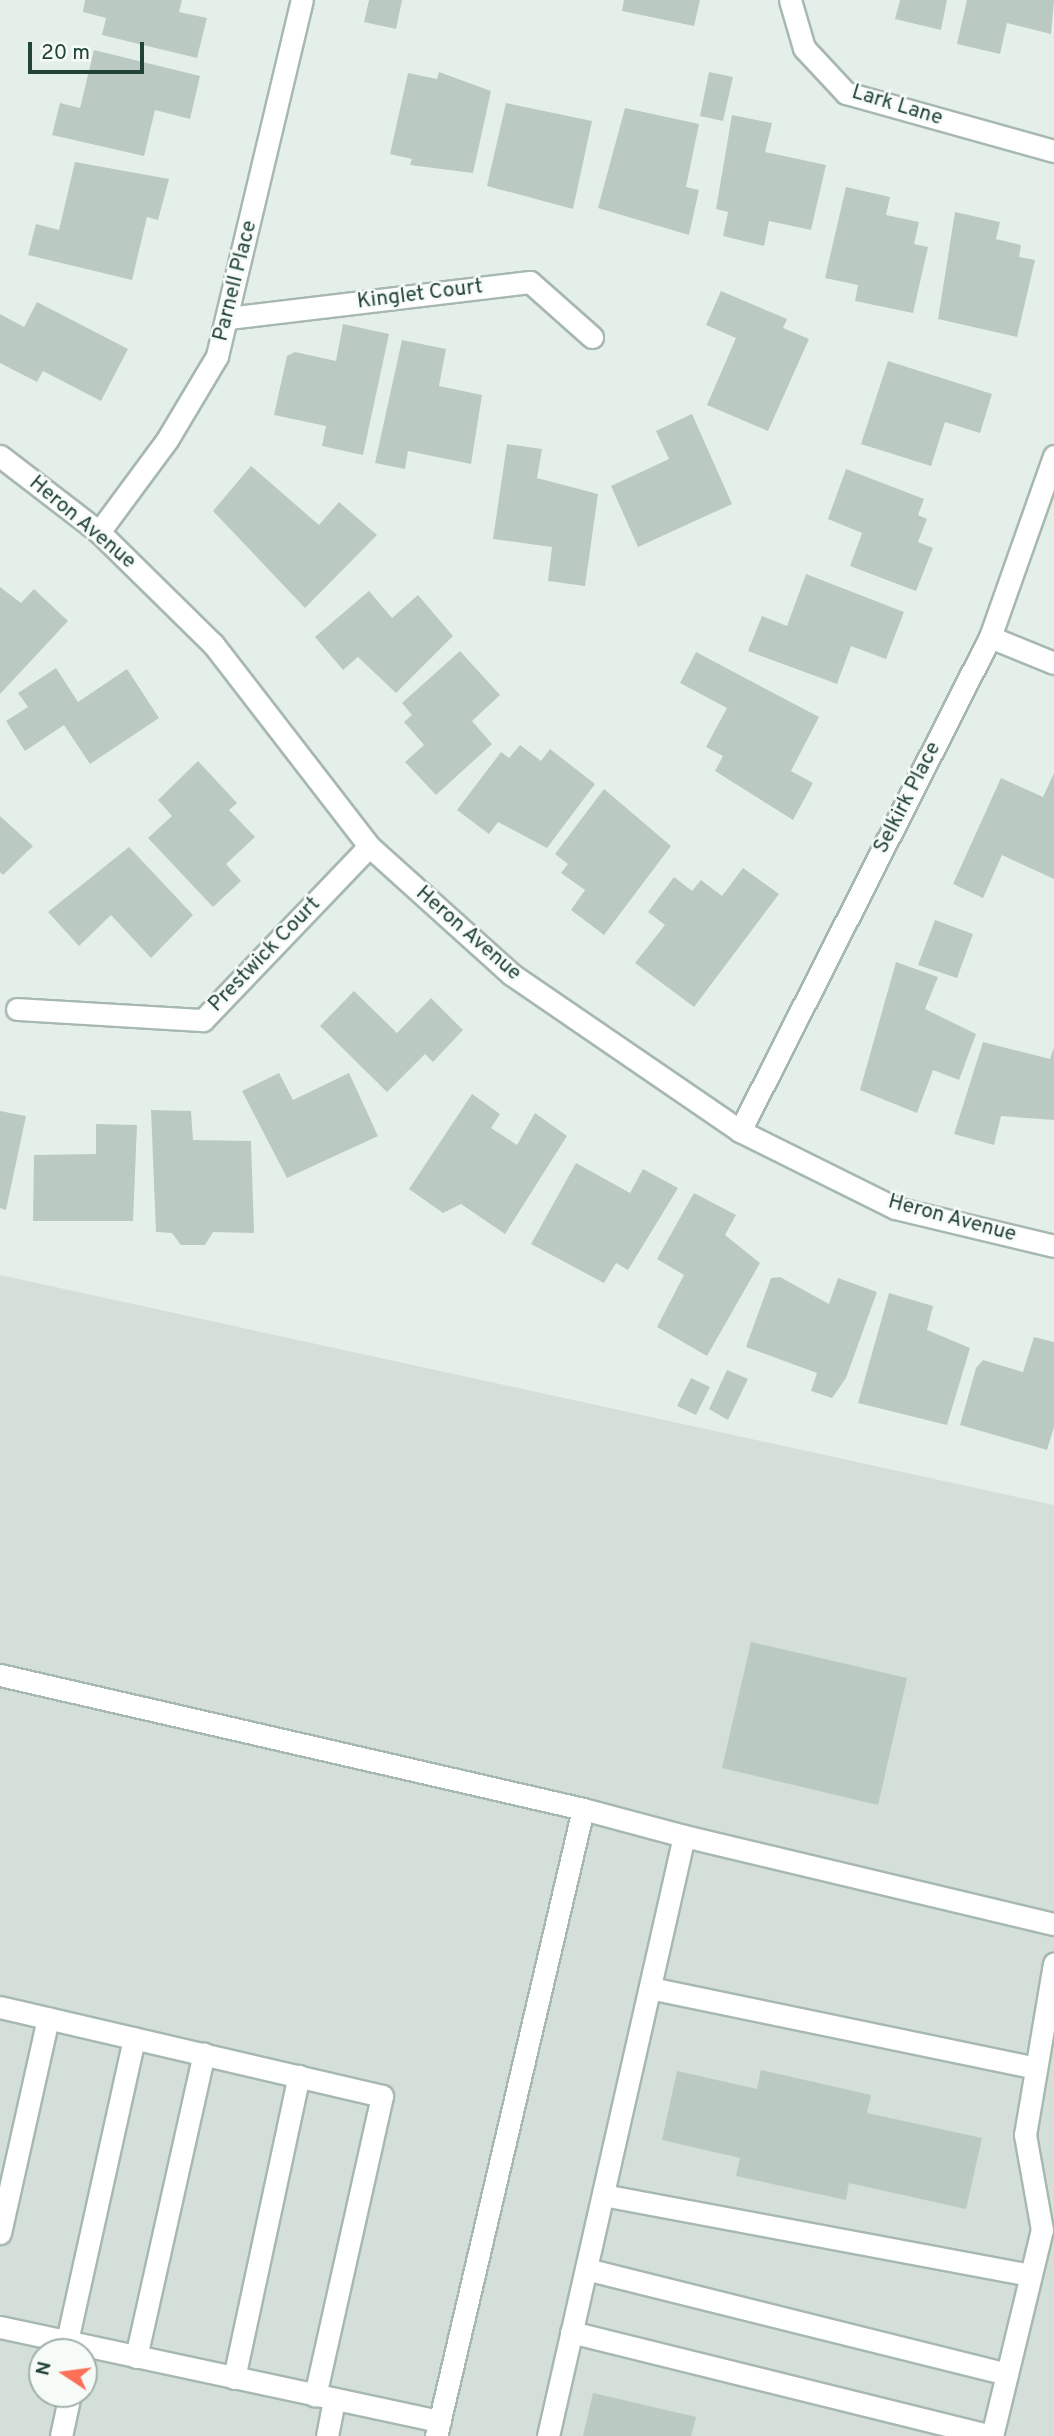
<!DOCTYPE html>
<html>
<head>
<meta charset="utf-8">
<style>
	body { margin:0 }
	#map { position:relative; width:1054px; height:2436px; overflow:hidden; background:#e5efea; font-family:Overpass,sans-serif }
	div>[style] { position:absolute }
	.built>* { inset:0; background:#d3dfd8 }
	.building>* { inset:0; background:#bacac2 }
	.roads { filter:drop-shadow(2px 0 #a7b8b1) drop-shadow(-2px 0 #a7b8b1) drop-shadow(0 2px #a7b8b1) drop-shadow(0 -2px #a7b8b1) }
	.lane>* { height:21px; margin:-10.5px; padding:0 10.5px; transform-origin:10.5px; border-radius:10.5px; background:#fff }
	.street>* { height:21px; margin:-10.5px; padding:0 10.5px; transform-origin:10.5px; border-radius:10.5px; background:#fff }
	span { translate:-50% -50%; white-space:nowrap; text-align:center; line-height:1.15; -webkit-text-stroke:5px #f6fbf8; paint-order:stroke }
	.street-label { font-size:21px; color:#224337 }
	.north { position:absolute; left:28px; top:2338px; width:70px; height:70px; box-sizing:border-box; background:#f6fbf8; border:2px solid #a1b1ab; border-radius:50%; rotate:283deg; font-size:19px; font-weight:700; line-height:28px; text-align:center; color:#224337 }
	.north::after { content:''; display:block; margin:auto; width:24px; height:32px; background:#fb7057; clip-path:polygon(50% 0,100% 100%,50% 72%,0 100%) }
	.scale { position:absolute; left:28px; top:42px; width:116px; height:32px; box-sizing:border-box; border:4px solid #224337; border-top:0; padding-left:9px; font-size:21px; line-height:24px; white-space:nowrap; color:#224337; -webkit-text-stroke:5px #f6fbf8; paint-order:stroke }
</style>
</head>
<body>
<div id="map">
	<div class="built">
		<i style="clip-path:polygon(evenodd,0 1275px,1054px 1505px,1054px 2436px,0 2436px,0 1275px,42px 2352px,84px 2352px,84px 2394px,42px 2394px,42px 2352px)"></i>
	</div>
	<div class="building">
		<i style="clip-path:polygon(85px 0,182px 0,179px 12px,207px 18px,197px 58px,102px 35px,106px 18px,83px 12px)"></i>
		<i style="clip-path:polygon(369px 0,402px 0,396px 29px,364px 22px)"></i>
		<i style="clip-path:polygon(624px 0,700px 0,694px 26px,622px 11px)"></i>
		<i style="clip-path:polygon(900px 0,947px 0,941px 30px,895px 19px)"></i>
		<i style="clip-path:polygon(967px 0,1054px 0,1051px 34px,1007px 23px,1000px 54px,957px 44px)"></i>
		<i style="clip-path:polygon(94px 50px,200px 76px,190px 119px,155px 110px,144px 156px,52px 135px,60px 103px,80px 108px)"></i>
		<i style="clip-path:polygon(439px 72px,491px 91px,473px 173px,410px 165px,412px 159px,390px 154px,408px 73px,437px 79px)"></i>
		<i style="clip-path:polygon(709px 72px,733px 77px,723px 121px,700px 116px)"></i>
		<i style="clip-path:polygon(506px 103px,592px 121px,573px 209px,487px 186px)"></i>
		<i style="clip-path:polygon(625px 108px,699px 124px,686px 187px,699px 190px,689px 235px,598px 208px)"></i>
		<i style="clip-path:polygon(732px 115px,772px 123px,765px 152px,826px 165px,811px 230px,769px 221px,764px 246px,723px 236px,728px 212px,716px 209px)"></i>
		<i style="clip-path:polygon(75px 162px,169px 179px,158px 220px,147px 217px,132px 280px,28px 255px,36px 224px,59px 230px)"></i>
		<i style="clip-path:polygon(846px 187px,890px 197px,886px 215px,919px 222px,914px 244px,928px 247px,913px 313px,855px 301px,858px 285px,825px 278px)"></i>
		<i style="clip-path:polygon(955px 212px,1000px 222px,996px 239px,1021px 245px,1019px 257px,1035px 260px,1017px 337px,938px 319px)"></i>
		<i style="clip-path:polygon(721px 291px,787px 319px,783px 328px,809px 339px,768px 431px,707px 405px,736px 338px,706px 325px)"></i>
		<i style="clip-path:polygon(37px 302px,128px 349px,101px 401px,43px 371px,37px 382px,0 363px,0 314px,24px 327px)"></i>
		<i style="clip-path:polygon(343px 324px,389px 334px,363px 455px,322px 446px,326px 426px,274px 415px,287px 356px,295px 352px,336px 361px)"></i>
		<i style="clip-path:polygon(402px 340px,446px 349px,439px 386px,482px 395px,471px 464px,408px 451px,405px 469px,375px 463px)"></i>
		<i style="clip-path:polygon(888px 361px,992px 394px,980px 433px,945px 422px,931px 466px,861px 444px)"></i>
		<i style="clip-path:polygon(692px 414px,732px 504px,638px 547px,611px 486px,669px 459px,656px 431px)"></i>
		<i style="clip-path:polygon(507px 444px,542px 449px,537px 478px,598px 494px,585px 586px,548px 581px,552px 547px,493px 539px)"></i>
		<i style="clip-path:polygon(251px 466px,319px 525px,339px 502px,377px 535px,305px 608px,213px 511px)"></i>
		<i style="clip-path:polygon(846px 469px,924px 499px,918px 515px,927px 519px,918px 542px,933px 548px,916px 591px,850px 566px,862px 533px,828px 519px)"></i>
		<i style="clip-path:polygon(806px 574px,904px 612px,886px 659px,851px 646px,837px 684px,748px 651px,762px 616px,787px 626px)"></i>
		<i style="clip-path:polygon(0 587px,21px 603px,34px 589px,68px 621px,0 694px)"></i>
		<i style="clip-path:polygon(369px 591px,392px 618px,418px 595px,453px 636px,396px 693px,358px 657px,343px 670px,315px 637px)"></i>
		<i style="clip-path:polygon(460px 651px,500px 695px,472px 721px,492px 744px,436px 795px,405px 762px,424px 745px,404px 722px,412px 715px,402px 703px)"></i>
		<i style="clip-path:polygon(696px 652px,819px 717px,791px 771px,813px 783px,793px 820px,715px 771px,723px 756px,706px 747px,727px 708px,680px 683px)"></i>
		<i style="clip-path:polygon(56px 668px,78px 702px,127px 669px,159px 718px,90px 764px,64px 725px,25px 751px,6px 721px,28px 707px,18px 693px)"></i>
		<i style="clip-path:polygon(520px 745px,541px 761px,550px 749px,595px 784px,547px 848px,498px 822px,489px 834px,457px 810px,501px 752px,509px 758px)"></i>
		<i style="clip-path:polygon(198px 761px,237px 803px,229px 810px,255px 837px,226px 864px,241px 881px,213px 907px,148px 838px,172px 816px,158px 800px)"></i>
		<i style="clip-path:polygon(1054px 773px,1054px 879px,1002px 855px,983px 898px,953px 884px,1001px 778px,1043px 797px)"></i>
		<i style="clip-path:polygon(604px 789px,671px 846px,604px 935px,571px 910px,585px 890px,561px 873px,568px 864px,555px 854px)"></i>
		<i style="clip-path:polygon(0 816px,33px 846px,3px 875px,0 872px)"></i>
		<i style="clip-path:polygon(129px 847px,193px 915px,151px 958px,111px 915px,79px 946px,48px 912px)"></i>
		<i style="clip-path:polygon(743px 868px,779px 894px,694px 1007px,635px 963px,665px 925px,648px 912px,674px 877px,692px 891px,701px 880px,722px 896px)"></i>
		<i style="clip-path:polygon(935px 920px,973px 934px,957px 978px,918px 965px)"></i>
		<i style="clip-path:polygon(896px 962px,938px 977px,925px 1009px,976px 1034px,959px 1080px,933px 1070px,917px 1113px,860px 1090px)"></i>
		<i style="clip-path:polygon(354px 991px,397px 1033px,431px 998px,463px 1030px,433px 1062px,425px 1054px,387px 1092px,320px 1026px)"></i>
		<i style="clip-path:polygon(983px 1042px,1050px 1059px,1054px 1047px,1054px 1120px,1001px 1116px,994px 1145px,954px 1134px)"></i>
		<i style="clip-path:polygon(279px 1073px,293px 1100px,349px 1073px,378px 1136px,287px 1178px,242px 1091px)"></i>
		<i style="clip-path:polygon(472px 1094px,500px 1114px,491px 1128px,517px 1145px,535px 1113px,567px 1136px,505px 1234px,461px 1204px,443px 1213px,409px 1189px)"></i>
		<i style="clip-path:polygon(151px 1110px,191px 1111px,193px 1140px,251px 1141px,254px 1233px,213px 1232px,205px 1245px,181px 1245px,172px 1233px,156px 1232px)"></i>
		<i style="clip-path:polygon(0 1111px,26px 1116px,6px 1210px,0 1208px)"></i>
		<i style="clip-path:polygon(96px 1124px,137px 1125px,133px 1221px,33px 1221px,34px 1155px,96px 1154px)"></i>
		<i style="clip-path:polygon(576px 1163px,630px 1193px,643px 1169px,678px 1188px,628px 1270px,616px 1263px,604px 1283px,531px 1244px)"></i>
		<i style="clip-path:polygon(694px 1193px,736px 1215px,725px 1235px,760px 1263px,707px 1356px,657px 1327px,684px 1275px,657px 1259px)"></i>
		<i style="clip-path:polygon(780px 1277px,829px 1304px,838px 1278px,877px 1292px,846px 1378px,832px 1398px,811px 1391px,817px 1373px,746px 1347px,771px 1278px)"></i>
		<i style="clip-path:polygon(889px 1293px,933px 1306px,927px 1330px,970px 1348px,947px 1425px,858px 1403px)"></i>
		<i style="clip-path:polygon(1034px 1337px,1054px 1342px,1054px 1427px,1047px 1450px,960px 1425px,976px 1368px,983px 1360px,1023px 1372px)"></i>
		<i style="clip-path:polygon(727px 1370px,748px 1379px,728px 1420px,709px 1409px)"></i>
		<i style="clip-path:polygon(691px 1378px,710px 1387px,696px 1415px,677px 1406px)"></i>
		<i style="clip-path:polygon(751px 1642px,907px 1678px,878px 1805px,722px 1768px)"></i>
		<i style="clip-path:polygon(761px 2070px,871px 2095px,867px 2113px,982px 2138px,966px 2209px,849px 2183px,846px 2200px,736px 2176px,740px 2158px,662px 2140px,677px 2071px,757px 2089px)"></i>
		<i style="clip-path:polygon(593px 2393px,696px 2417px,691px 2436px,583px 2436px)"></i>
	</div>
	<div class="roads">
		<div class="lane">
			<i style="left:0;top:1675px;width:598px;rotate:12.94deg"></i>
			<i style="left:583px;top:1809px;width:644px;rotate:103.19deg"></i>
			<i style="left:684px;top:1836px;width:380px;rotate:13.4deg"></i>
			<i style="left:650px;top:1988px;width:394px;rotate:11.7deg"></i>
			<i style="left:0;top:2007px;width:392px;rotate:13.1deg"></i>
			<i style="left:382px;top:2096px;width:307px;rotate:102.6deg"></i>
			<i style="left:603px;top:2195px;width:434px;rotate:10.6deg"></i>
			<i style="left:0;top:2233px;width:220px;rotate:-77.4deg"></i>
			<i style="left:586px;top:2269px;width:434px;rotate:14deg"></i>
			<i style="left:0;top:2327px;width:450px;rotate:12.1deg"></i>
			<i style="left:571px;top:2332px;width:434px;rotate:13.9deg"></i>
			<i style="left:67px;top:2341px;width:310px;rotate:-77.5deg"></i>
			<i style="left:136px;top:2357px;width:311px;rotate:-77.4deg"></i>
			<i style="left:234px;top:2378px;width:309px;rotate:-77.9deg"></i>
			<i style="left:61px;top:2436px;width:43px;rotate:-77.9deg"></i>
			<i style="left:327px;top:2436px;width:36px;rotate:-79deg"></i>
			<i style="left:548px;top:2436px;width:615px;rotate:-77.23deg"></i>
			<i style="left:684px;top:1836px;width:105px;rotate:-165deg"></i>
			<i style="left:992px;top:2436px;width:212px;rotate:-76.4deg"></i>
			<i style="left:1042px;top:2230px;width:97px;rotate:-100.1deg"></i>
			<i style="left:1025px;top:2135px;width:174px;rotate:-80.4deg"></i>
		</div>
		<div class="street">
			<i style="left:790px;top:0;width:50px;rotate:73.7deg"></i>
			<i style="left:804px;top:48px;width:62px;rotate:47deg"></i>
			<i style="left:846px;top:93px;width:216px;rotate:15.6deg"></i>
			<i style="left:228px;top:318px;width:304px;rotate:-6.8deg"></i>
			<i style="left:530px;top:282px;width:83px;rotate:41.6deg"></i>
			<i style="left:0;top:456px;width:125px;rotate:37.5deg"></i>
			<i style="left:99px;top:532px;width:160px;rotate:44.5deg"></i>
			<i style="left:213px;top:644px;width:255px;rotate:52.3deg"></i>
			<i style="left:369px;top:846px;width:191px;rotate:42deg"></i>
			<i style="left:511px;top:974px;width:278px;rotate:34.4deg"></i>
			<i style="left:740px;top:1131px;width:173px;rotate:26.4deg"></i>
			<i style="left:895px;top:1208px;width:163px;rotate:13.4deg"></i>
			<i style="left:99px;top:532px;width:114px;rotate:-53.5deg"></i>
			<i style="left:167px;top:440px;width:98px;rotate:-59.2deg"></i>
			<i style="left:217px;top:356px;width:366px;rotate:-76.6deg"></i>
			<i style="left:990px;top:637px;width:69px;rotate:22.1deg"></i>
			<i style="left:17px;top:1009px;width:186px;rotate:3.4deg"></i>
			<i style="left:203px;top:1020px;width:240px;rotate:-46.3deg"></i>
			<i style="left:740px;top:1131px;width:554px;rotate:-63.16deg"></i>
			<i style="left:990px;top:637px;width:192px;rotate:-70.5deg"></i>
		</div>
	</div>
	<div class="street-label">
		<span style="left:897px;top:106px;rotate:17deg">Lark Lane</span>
		<span style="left:236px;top:281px;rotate:-76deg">Parnell Place</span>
		<span style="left:420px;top:295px;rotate:-7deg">Kinglet Court</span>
		<span style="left:82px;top:523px;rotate:40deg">Heron Avenue</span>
		<span style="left:908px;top:798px;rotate:-63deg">Selkirk Place</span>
		<span style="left:468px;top:934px;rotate:41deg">Heron Avenue</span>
		<span style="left:265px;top:955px;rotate:-46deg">Prestwick Court</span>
		<span style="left:952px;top:1219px;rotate:15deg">Heron Avenue</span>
	</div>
	<div class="north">N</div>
	<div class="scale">20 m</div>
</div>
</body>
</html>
